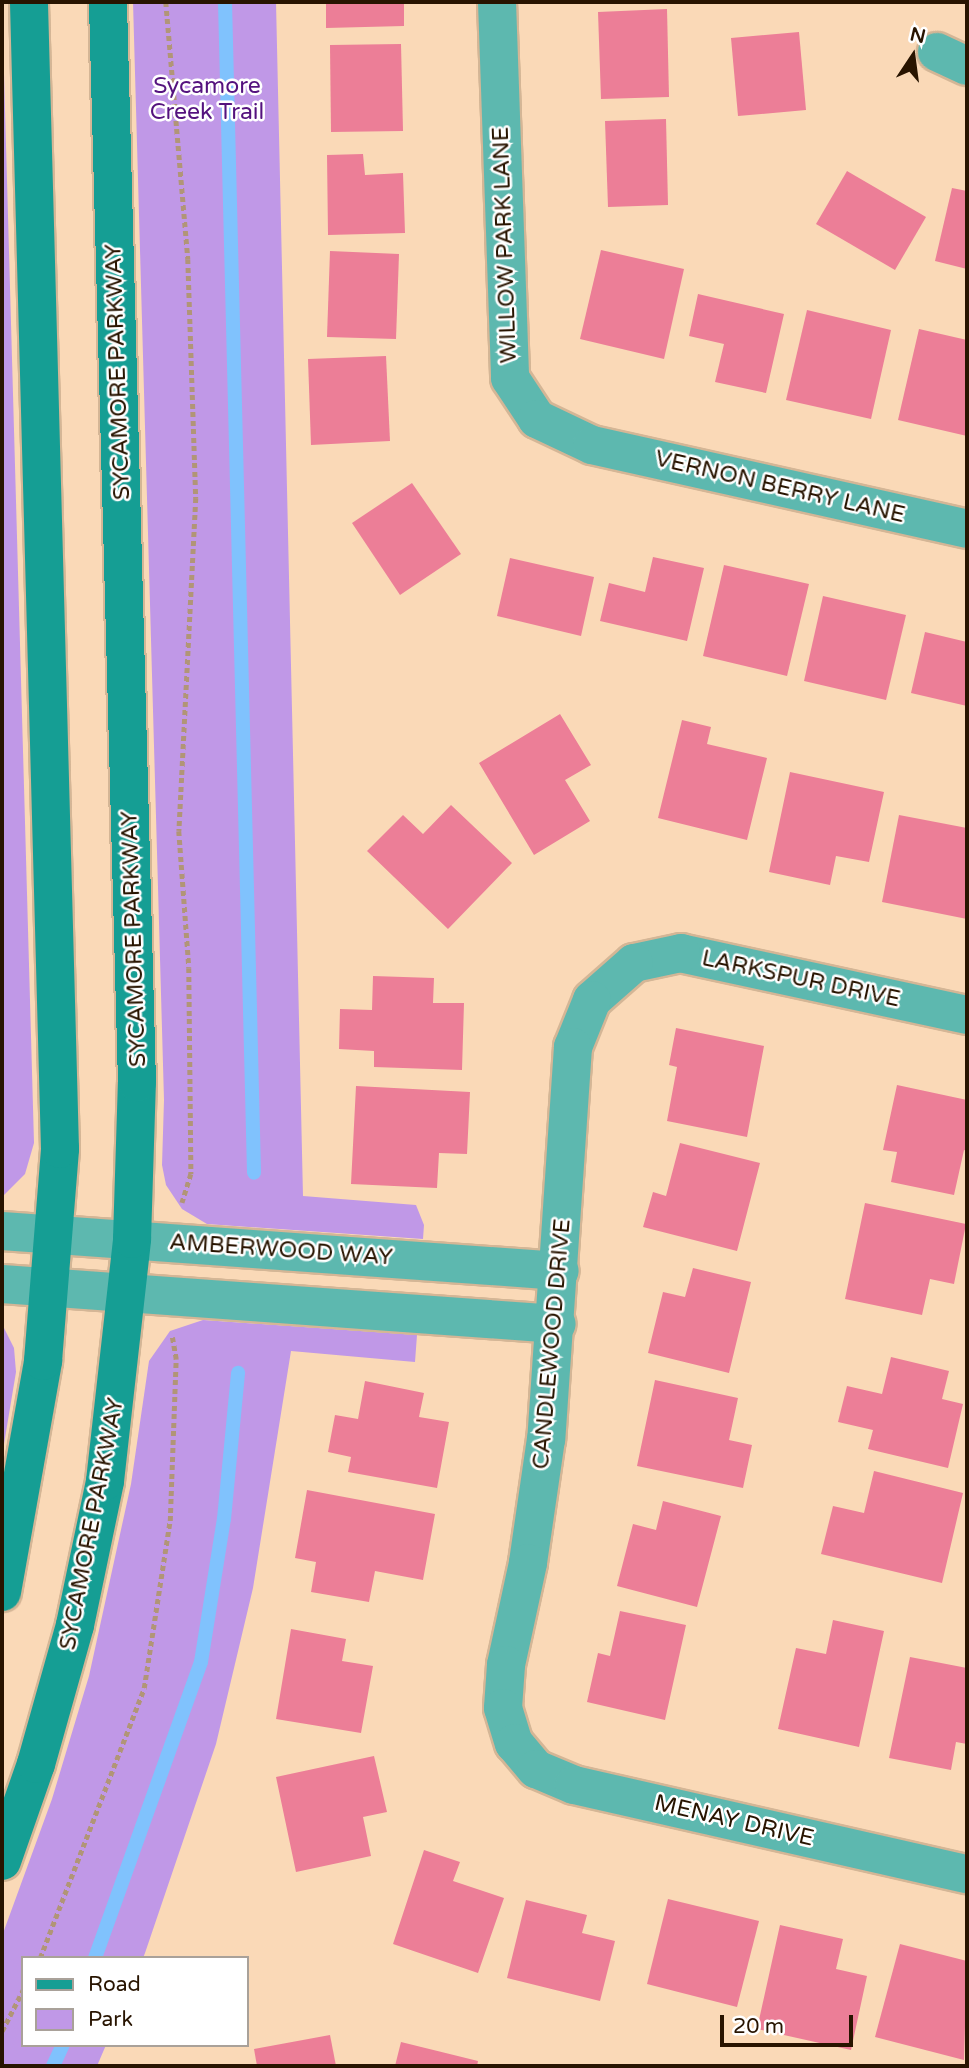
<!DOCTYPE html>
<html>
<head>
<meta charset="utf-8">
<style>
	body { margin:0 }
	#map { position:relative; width:969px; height:2068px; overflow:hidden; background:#fad9b7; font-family:"Varela Round",sans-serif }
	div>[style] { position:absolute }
	.green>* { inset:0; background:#c098e7 }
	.stream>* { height:14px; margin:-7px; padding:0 7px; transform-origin:7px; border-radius:7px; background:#80c2fd }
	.building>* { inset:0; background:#ec7e97 }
	.path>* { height:4.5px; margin-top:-2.25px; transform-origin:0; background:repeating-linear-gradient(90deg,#b19577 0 5px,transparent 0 8.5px) }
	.roads { filter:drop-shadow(2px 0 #d4b696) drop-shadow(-2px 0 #d4b696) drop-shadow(0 2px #d4b696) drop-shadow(0 -2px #d4b696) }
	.street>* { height:38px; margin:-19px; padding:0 19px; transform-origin:19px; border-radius:19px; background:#5db8af }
	.secondary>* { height:38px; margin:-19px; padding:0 19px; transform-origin:19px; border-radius:19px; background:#159e94 }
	span { translate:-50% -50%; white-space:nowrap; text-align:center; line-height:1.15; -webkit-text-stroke:5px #fff; paint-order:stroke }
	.park-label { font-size:23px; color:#54127e }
	.street-label { font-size:23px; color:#281400 }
	.frame { position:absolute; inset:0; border:4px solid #281400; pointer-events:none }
	.legend { position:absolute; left:21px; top:1956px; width:228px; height:91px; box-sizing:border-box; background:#fff; border:2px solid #a9a199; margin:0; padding:9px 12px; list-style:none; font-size:21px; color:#281400 }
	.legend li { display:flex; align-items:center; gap:14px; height:35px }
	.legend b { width:35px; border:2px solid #a9a199 }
	.north { position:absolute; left:878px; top:21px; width:70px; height:70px; -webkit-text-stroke:5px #fff; paint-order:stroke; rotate:13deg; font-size:19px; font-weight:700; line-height:28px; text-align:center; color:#281400 }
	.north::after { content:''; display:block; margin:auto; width:24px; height:32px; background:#281400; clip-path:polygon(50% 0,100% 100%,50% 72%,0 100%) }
	.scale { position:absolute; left:720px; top:2015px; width:133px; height:32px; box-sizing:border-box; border:4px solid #281400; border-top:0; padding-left:9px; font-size:21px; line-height:24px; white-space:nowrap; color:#281400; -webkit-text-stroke:5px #fff; paint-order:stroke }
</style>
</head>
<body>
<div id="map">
	<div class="green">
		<i style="clip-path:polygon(2px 2px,34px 1143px,25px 1174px,2px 1197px)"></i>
		<i style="clip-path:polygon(133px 2px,276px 2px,303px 1196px,416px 1205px,424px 1225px,423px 1239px,207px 1224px,182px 1209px,166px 1185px,162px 1165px,164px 1100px)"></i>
		<i style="clip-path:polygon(203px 1320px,417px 1335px,415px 1362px,291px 1351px,253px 1588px,216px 1744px,145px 1953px,143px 1958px,23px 1958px,23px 2045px,106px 2045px,97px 2066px,2px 2066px,2px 1936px,52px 1799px,89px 1676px,131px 1484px,149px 1361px,170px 1331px)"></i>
		<i style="clip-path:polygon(2px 1324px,14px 1348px,16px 1372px,2px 1456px)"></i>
	</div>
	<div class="stream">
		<i style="left:225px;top:2px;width:1171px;rotate:88.58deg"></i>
		<i style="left:95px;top:1958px;width:314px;rotate:-70.3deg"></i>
		<i style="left:201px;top:1662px;width:145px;rotate:-80.9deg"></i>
		<i style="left:224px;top:1519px;width:147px;rotate:-84.5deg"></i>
		<i style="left:53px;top:2066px;width:23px;rotate:-65deg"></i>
	</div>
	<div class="building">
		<i style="clip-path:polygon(326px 2px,404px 2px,404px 26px,326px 28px)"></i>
		<i style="clip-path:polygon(667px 9px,669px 97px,601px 99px,598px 12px)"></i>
		<i style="clip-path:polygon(799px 32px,806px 110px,738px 116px,731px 38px)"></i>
		<i style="clip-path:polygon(401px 44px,403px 131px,331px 132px,330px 45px)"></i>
		<i style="clip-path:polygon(666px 119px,668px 205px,608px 207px,605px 121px)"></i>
		<i style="clip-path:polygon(363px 154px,365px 175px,403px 173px,405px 233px,328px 235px,327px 155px)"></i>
		<i style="clip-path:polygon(847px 171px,926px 217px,895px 270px,816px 224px)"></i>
		<i style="clip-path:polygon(952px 188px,967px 191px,967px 269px,935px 261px)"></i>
		<i style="clip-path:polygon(601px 250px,684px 269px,664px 359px,580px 339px)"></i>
		<i style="clip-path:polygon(330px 251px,399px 254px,396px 339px,327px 337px)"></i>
		<i style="clip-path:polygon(698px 294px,784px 314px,766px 393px,715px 382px,724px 344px,689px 336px)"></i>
		<i style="clip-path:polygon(807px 310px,891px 330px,871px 419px,786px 400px)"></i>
		<i style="clip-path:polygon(919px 329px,967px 340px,967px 436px,898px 420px)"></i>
		<i style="clip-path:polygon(386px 356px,390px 441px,311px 445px,308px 359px)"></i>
		<i style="clip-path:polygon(412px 483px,461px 554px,400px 595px,352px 523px)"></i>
		<i style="clip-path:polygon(653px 557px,704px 568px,687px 641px,600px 621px,609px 583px,645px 592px)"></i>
		<i style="clip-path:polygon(510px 558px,594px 577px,581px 636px,497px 616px)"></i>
		<i style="clip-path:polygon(724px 565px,809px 584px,787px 676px,703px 656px)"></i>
		<i style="clip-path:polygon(823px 596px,906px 615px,886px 700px,804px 681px)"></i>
		<i style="clip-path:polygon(925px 632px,967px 642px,967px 706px,911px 693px)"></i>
		<i style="clip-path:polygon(560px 714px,591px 765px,565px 780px,590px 821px,534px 855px,479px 763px)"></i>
		<i style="clip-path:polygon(682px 720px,711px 727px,707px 744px,767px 758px,747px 840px,658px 818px)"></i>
		<i style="clip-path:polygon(790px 772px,884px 792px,869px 862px,836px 856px,830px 885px,769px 872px)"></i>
		<i style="clip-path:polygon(451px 805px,512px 863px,448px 929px,367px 851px,403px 815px,423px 834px)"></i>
		<i style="clip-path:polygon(899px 815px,967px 828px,967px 919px,882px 902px)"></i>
		<i style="clip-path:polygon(373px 976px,434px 978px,433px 1003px,464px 1003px,462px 1070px,374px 1067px,374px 1051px,339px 1049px,340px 1009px,372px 1010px)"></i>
		<i style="clip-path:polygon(676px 1028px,764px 1046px,747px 1137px,667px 1121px,677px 1067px,669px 1065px)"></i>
		<i style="clip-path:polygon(897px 1085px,967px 1100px,967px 1151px,964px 1150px,954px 1195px,891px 1182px,897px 1152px,883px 1150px)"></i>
		<i style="clip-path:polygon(356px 1086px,470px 1092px,467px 1154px,439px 1153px,437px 1188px,351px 1184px)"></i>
		<i style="clip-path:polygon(680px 1143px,760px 1163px,737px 1251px,643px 1227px,653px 1192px,666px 1196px)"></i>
		<i style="clip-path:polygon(865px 1203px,966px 1224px,954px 1284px,930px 1279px,922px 1315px,845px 1299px)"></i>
		<i style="clip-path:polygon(693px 1268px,751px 1282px,729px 1373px,648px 1353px,663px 1292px,685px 1297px)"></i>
		<i style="clip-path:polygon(891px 1357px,949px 1371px,942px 1399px,963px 1404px,948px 1468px,868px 1449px,873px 1430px,838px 1422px,847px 1386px,882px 1394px)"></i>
		<i style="clip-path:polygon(655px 1380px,738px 1398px,729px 1440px,752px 1445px,743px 1488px,637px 1466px)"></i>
		<i style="clip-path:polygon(365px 1381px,424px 1393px,419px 1417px,449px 1422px,437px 1488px,348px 1472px,351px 1457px,328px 1452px,335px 1415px,358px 1419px)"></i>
		<i style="clip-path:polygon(874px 1471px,963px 1493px,942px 1583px,821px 1554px,833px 1506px,864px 1513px)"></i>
		<i style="clip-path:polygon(307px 1490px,435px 1514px,423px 1580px,375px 1571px,369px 1602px,311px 1592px,316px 1562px,295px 1558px)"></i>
		<i style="clip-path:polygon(663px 1501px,721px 1516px,697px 1607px,617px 1586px,633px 1524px,656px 1530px)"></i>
		<i style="clip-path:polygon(620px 1611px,686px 1625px,665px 1720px,587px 1702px,598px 1653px,610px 1656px)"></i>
		<i style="clip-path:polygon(833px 1620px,884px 1631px,859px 1747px,778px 1729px,796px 1648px,826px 1654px)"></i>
		<i style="clip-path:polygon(291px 1629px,346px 1639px,342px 1661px,373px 1666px,361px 1733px,276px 1719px)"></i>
		<i style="clip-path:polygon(910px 1657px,967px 1668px,967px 1744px,956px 1742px,951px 1770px,889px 1758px)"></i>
		<i style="clip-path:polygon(374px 1756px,387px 1812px,363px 1817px,371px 1856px,296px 1872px,276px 1777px)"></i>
		<i style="clip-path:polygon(424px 1850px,460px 1862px,453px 1881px,504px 1898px,478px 1973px,393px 1944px)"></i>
		<i style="clip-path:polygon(668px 1899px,759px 1921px,737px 2007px,647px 1984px)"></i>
		<i style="clip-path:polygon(526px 1900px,587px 1915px,582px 1933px,615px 1941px,600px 2001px,507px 1978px)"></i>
		<i style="clip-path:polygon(780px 1925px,843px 1939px,836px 1969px,867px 1976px,851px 2050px,757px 2029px)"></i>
		<i style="clip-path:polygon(900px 1944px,967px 1961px,964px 2060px,875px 2037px)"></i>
		<i style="clip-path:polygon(330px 2035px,336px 2066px,257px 2066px,254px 2049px)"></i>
		<i style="clip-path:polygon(401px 2042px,478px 2061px,477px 2066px,395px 2066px)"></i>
	</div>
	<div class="path">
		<i style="left:166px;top:2px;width:258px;rotate:85.1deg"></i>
		<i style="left:188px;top:259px;width:239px;rotate:88.1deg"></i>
		<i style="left:196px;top:498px;width:333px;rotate:92.9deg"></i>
		<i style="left:179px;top:831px;width:137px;rotate:85.8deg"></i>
		<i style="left:189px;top:968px;width:206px;rotate:89.4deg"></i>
		<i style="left:191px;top:1174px;width:30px;rotate:107deg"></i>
		<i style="left:40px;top:1958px;width:289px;rotate:-68.9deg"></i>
		<i style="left:144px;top:1688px;width:169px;rotate:-81.2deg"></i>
		<i style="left:170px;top:1521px;width:162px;rotate:-87.9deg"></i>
		<i style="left:176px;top:1359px;width:22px;rotate:-100deg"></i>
		<i style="left:2px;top:2031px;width:46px;rotate:-62.9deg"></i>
	</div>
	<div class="roads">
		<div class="street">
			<i style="left:497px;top:2px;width:376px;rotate:88deg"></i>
			<i style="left:510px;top:378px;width:49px;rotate:56.6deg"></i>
			<i style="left:537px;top:419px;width:61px;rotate:25.3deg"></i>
			<i style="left:592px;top:445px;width:384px;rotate:12.6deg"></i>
			<i style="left:937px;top:52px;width:33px;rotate:25deg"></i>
			<i style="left:967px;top:1015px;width:293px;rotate:-167.8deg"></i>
			<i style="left:681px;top:953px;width:48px;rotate:168deg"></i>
			<i style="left:634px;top:963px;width:56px;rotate:138.6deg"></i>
			<i style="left:592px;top:1000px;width:51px;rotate:112deg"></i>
			<i style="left:573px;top:1047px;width:393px;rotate:93.9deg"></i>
			<i style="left:546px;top:1439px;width:125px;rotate:98.3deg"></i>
			<i style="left:528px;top:1563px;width:104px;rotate:102.2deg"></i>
			<i style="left:506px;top:1665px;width:43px;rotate:94deg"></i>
			<i style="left:503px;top:1708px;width:37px;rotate:73deg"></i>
			<i style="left:514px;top:1743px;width:34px;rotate:50deg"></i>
			<i style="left:536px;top:1769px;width:41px;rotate:22.8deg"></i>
			<i style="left:574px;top:1785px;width:403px;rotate:12.8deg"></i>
			<i style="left:2px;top:1231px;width:559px;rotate:4.1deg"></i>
			<i style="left:2px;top:1284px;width:556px;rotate:4.12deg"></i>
		</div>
		<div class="secondary">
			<i style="left:2px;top:1592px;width:235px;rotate:-79.9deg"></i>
			<i style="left:43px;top:1361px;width:213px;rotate:-85.4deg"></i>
			<i style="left:60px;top:1149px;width:1147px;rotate:-91.55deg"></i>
			<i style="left:2px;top:1861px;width:103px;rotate:-70.7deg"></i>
			<i style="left:36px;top:1764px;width:144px;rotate:-74.3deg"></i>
			<i style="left:75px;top:1625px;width:147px;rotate:-78.2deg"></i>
			<i style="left:105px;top:1481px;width:244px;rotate:-83.6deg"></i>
			<i style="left:132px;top:1239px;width:156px;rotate:-88.2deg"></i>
			<i style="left:137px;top:1083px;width:1081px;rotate:-91.54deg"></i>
		</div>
	</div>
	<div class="park-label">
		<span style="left:207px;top:99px">Sycamore<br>Creek Trail</span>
	</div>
	<div class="street-label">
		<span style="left:505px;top:245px;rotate:-92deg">WILLOW PARK LANE</span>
		<span style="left:118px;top:372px;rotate:-92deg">SYCAMORE PARKWAY</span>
		<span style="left:780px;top:487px;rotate:13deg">VERNON BERRY LANE</span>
		<span style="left:134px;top:939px;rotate:-92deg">SYCAMORE PARKWAY</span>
		<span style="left:801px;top:979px;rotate:12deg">LARKSPUR DRIVE</span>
		<span style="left:281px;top:1250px;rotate:4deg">AMBERWOOD WAY</span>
		<span style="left:552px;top:1344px;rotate:-85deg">CANDLEWOOD DRIVE</span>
		<span style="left:92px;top:1524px;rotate:-79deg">SYCAMORE PARKWAY</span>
		<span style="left:734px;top:1821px;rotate:13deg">MENAY DRIVE</span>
	</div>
	<div class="frame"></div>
	<ul class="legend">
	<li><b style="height:9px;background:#159e94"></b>Road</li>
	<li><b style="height:19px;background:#c098e7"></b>Park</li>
	</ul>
	<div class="north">N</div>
	<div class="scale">20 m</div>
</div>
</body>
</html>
